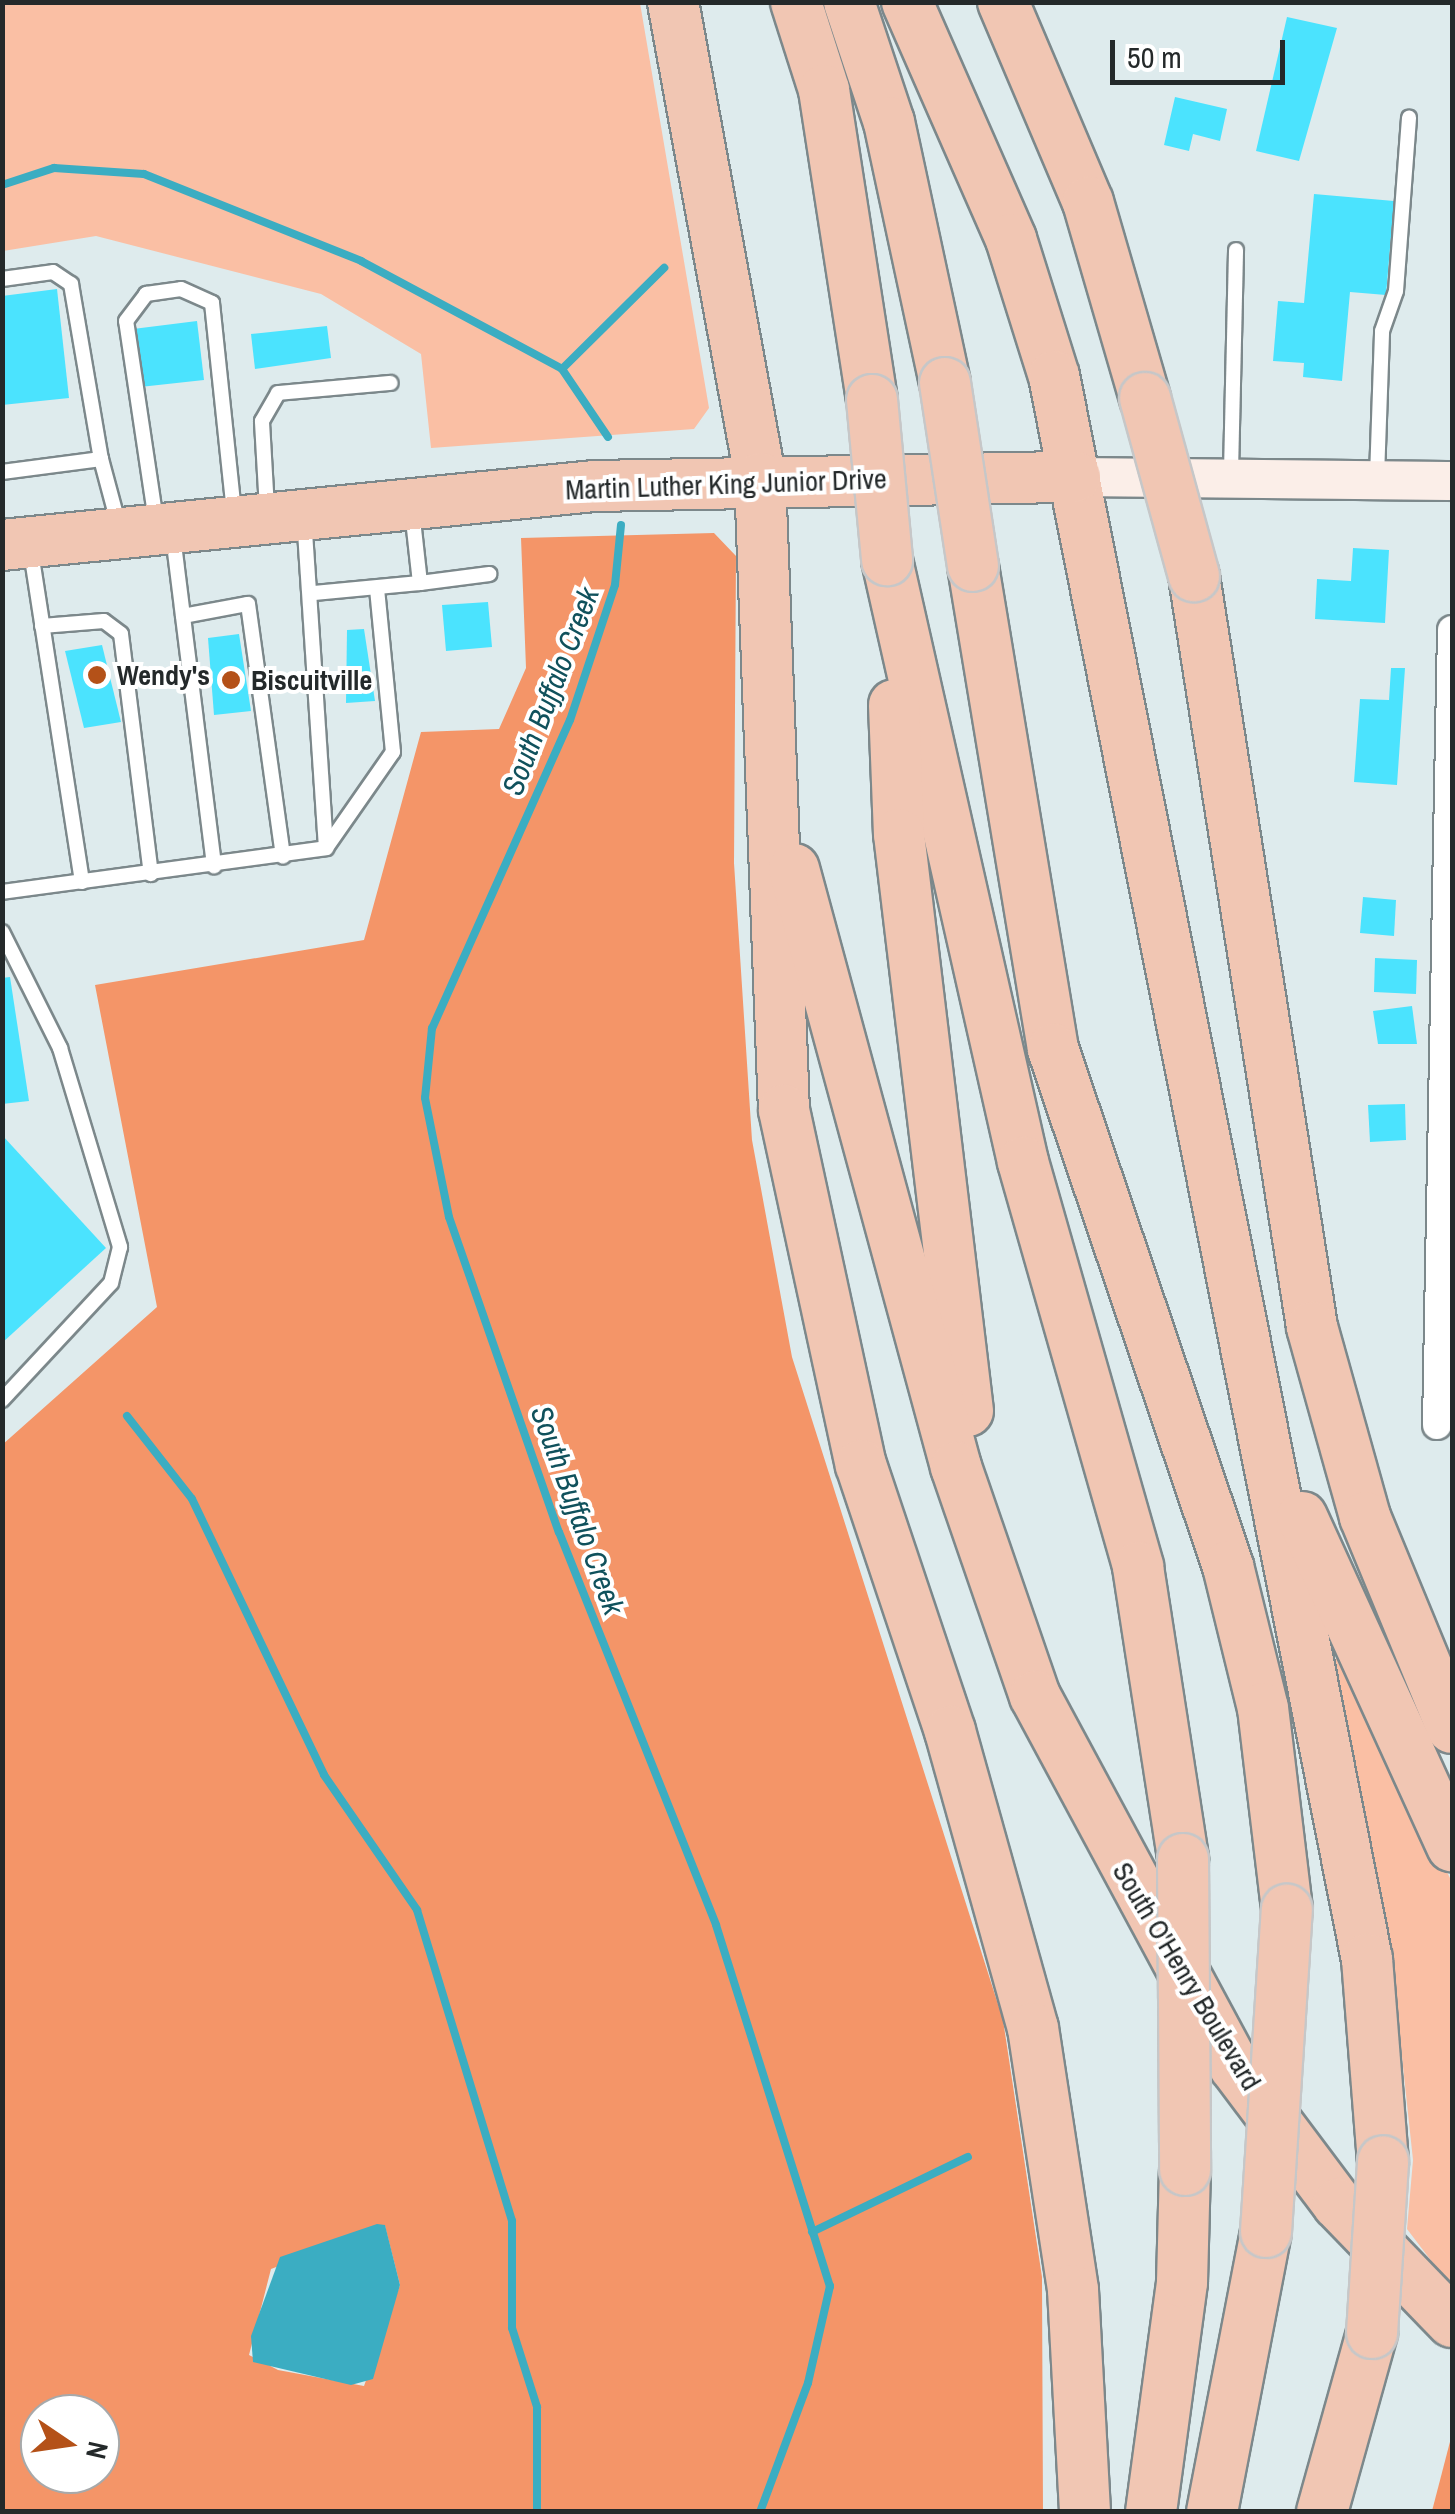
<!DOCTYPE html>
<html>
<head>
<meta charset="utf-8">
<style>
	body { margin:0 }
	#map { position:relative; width:1455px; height:2514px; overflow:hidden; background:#deebed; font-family:"Archivo Narrow",sans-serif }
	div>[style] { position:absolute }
	.green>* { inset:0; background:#fabfa4 }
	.forest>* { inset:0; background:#f49568 }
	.water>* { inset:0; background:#3badc2 }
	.stream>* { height:8px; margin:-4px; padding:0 4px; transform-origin:4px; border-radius:4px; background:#3badc2 }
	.building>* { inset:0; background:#4be3fe }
	.roads { filter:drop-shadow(2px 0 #7c888b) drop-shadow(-2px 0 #7c888b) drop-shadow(0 2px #7c888b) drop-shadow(0 -2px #7c888b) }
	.lane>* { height:14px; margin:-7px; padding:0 7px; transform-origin:7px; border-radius:7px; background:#fff }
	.street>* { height:28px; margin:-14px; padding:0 14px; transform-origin:14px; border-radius:14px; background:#fff }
	.secondary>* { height:38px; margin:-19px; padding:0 19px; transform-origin:19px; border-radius:19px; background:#fbeee8 }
	.highway>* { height:50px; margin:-25px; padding:0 25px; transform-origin:25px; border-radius:25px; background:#f1c6b3 }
	.bridges { filter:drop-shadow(2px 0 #c6c7c8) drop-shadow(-2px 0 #c6c7c8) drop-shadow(0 2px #c6c7c8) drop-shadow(0 -2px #c6c7c8) }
	.highway-bridge>* { height:50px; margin:-25px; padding:0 25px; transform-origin:25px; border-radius:25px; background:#f1c6b3 }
	.dots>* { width:28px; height:28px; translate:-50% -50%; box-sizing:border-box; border:5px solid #fff; border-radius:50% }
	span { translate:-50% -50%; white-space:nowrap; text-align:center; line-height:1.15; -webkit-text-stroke:8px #fff; paint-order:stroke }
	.street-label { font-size:28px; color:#24292a }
	.poi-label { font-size:28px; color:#24292a; font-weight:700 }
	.left { translate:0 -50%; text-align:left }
	.water-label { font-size:30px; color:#10515c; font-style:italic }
	.frame { position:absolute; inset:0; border:5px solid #24292a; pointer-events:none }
	.north { position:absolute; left:20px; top:2394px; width:100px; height:100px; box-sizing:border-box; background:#fff; border:2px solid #a7a9aa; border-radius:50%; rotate:103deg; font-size:28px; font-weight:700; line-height:40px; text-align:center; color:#24292a }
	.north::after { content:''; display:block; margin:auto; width:35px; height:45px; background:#b45118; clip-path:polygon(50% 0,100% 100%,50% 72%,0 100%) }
	.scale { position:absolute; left:1110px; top:40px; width:175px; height:45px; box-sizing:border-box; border:5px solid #24292a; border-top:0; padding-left:12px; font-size:30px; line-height:35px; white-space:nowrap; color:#24292a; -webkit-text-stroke:8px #fff; paint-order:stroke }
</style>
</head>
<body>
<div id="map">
	<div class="green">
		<i style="clip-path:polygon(3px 2px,640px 3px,709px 408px,694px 429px,431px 448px,421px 354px,321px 294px,96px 236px,3px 251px)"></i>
		<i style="clip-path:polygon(1340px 1658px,1452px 1882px,1452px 2288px,1407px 2229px,1413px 2160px,1394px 1982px,1327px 1660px)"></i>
	</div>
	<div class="forest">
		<i style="clip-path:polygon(evenodd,714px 533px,736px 556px,734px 863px,752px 1140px,792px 1357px,1003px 2020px,1042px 2277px,1043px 2511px,3px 2511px,2px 1445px,157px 1307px,95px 985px,364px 940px,421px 732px,499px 729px,526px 668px,521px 538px,714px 533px,385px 2226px,400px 2285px,364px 2386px,278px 2370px,249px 2355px,271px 2269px,385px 2226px,714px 533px,40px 2414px,100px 2414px,100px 2474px,40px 2474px,40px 2414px)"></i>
		<i style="clip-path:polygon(1452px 2434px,1452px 2511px,1432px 2511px)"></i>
	</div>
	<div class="water">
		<i style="clip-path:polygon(377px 2224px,385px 2225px,400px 2285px,373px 2379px,351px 2385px,253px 2362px,251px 2336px,280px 2257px)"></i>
	</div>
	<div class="stream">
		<i style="left:2px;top:185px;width:55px;rotate:-18.1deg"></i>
		<i style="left:54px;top:168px;width:90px;rotate:3.8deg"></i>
		<i style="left:144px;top:174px;width:234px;rotate:21.8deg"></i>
		<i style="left:361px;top:261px;width:228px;rotate:28.2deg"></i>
		<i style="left:562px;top:369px;width:82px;rotate:55.9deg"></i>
		<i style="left:562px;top:369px;width:144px;rotate:-44.7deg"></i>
		<i style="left:621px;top:525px;width:60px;rotate:95.7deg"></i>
		<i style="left:615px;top:585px;width:142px;rotate:108.4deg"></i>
		<i style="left:570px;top:720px;width:338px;rotate:114.1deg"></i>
		<i style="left:432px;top:1028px;width:70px;rotate:95.7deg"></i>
		<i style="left:425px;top:1098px;width:121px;rotate:78.6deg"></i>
		<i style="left:449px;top:1217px;width:334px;rotate:70.8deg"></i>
		<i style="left:559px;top:1532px;width:423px;rotate:68.2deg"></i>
		<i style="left:716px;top:1925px;width:379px;rotate:72.5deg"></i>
		<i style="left:830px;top:2286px;width:99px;rotate:102.8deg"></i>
		<i style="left:808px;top:2383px;width:138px;rotate:110.4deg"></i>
		<i style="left:127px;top:1416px;width:105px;rotate:51.9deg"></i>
		<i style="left:192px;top:1499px;width:306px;rotate:64.4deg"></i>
		<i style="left:324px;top:1775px;width:164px;rotate:55.4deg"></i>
		<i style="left:417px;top:1910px;width:325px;rotate:73deg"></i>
		<i style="left:512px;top:2221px;width:107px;rotate:90deg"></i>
		<i style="left:512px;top:2328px;width:83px;rotate:72.4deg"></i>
		<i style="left:537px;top:2407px;width:105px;rotate:90deg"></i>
		<i style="left:812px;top:2232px;width:173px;rotate:-25.7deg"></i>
	</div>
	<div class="building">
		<i style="clip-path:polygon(1287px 17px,1337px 28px,1299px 161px,1256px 151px)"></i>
		<i style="clip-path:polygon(1175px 97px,1227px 109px,1220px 141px,1193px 134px,1189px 151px,1164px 145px)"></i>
		<i style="clip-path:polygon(1314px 194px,1394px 201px,1386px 295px,1350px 292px,1342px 381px,1303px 377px,1304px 363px,1273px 361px,1278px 301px,1304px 303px)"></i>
		<i style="clip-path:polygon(57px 289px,69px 398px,2px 405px,2px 296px)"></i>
		<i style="clip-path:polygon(197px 321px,204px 380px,140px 387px,133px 329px)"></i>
		<i style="clip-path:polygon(327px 326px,331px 358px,255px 369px,251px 334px)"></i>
		<i style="clip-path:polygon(1353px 548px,1389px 550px,1385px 623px,1315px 619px,1317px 579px,1351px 581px)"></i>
		<i style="clip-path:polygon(488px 602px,492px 647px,446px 651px,442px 605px)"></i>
		<i style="clip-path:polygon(364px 629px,375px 701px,346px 703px,347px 630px)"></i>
		<i style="clip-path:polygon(239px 634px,251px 711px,214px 715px,208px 638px)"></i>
		<i style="clip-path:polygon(102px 645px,121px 722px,84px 728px,65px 651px)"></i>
		<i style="clip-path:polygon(1391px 668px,1405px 668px,1397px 785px,1354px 782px,1360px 699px,1389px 700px)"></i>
		<i style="clip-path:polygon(1363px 897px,1396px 900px,1394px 936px,1360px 933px)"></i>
		<i style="clip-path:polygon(1375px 958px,1417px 960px,1416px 994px,1374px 992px)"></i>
		<i style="clip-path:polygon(10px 977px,29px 1101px,2px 1104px,2px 978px)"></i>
		<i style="clip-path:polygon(1412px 1006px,1417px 1044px,1378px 1044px,1373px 1011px)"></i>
		<i style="clip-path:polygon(1405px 1104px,1406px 1140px,1370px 1142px,1368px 1105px)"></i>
		<i style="clip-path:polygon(2px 1135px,106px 1248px,2px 1343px)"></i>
	</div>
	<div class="roads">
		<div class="lane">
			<i style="left:2px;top:279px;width:51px;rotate:-7.8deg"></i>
			<i style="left:53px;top:272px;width:22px;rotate:34deg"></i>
			<i style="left:71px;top:284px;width:178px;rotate:80.3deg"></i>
			<i style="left:2px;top:472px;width:100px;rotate:-7.5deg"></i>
			<i style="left:101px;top:459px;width:69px;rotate:75deg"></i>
			<i style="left:1231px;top:472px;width:222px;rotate:-88.7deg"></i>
			<i style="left:1377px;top:477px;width:146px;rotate:-88deg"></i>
			<i style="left:1382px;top:331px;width:42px;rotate:-70.7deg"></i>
			<i style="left:1396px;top:291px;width:174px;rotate:-85.7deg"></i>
			<i style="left:267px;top:509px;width:88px;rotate:-93.3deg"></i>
			<i style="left:262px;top:421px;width:32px;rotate:-60deg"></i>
			<i style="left:278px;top:393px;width:113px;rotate:-5.1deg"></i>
			<i style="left:156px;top:521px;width:202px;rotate:-98.5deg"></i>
			<i style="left:126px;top:321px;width:34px;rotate:-53deg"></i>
			<i style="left:146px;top:294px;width:35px;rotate:-8deg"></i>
			<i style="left:181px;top:289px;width:34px;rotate:24deg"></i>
			<i style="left:212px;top:303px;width:210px;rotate:84deg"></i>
			<i style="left:173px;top:536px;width:333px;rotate:82.9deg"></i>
			<i style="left:31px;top:552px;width:334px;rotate:81.2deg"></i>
			<i style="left:420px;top:583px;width:70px;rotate:-7.4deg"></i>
			<i style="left:314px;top:593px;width:106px;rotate:-5.4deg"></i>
			<i style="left:420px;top:583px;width:73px;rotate:-96.3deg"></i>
			<i style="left:183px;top:616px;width:66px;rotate:-10.5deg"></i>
			<i style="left:248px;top:604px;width:255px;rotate:82.1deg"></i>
			<i style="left:42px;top:626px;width:62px;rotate:-4.6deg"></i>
			<i style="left:104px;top:621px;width:21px;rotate:37deg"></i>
			<i style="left:121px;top:634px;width:242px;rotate:82.9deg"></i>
			<i style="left:326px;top:848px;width:117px;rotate:-55.1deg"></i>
			<i style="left:393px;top:752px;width:165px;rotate:-95.6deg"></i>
			<i style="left:2px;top:892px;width:327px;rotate:-7.7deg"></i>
			<i style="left:326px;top:848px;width:328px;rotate:-93.8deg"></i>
			<i style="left:2px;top:932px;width:130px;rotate:63.4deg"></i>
			<i style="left:60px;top:1048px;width:208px;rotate:73.2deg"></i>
			<i style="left:120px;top:1247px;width:37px;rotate:104deg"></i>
			<i style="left:111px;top:1283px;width:160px;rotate:133deg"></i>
		</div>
		<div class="street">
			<i style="left:1437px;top:1425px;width:795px;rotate:-88.92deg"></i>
		</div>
		<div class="secondary">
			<i style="left:1075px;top:477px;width:377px;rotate:0.6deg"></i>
		</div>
		<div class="highway">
			<i style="left:673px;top:2px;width:484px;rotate:79.6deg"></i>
			<i style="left:760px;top:478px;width:632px;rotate:87.83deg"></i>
			<i style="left:784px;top:1110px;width:363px;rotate:77.8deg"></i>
			<i style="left:861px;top:1465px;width:280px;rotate:71.5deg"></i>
			<i style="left:950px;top:1731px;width:308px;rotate:74.4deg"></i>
			<i style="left:1033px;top:2028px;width:265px;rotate:81.3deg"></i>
			<i style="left:1073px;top:2290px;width:222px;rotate:86.9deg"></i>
			<i style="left:796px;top:2px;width:92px;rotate:72.3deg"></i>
			<i style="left:824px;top:90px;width:314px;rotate:81.2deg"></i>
			<i style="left:849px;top:2px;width:126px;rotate:71.6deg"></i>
			<i style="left:889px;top:122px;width:267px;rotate:77.9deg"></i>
			<i style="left:907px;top:2px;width:259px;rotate:66.3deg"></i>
			<i style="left:1011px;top:239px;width:144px;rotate:72.6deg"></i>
			<i style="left:1054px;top:376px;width:1614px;rotate:78.82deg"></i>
			<i style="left:1367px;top:1959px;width:203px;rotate:85.5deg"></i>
			<i style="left:1003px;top:2px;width:217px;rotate:67deg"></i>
			<i style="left:1088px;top:202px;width:204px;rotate:73.8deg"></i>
			<i style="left:2px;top:545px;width:595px;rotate:-5.69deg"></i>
			<i style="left:594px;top:486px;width:481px;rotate:-1.1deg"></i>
			<i style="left:887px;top:560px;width:617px;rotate:77.27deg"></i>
			<i style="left:1023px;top:1162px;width:421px;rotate:74.1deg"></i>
			<i style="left:1138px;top:1567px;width:295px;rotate:81.2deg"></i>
			<i style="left:973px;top:566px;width:490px;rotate:80.6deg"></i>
			<i style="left:1053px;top:1049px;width:546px;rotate:71.3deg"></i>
			<i style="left:1228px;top:1566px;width:146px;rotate:76.2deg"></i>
			<i style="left:1263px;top:1708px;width:203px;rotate:83.2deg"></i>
			<i style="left:1194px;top:576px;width:760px;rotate:81.07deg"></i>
			<i style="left:1312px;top:1327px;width:197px;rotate:74.4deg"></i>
			<i style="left:1365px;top:1517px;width:228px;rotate:67.6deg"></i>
			<i style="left:894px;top:705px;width:129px;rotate:87.8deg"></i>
			<i style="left:899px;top:834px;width:581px;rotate:83.18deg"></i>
			<i style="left:794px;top:869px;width:620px;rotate:74.84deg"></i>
			<i style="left:956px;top:1467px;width:242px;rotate:71deg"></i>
			<i style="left:1035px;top:1696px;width:421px;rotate:61.7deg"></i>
			<i style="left:1235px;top:2067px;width:171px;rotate:53.1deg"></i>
			<i style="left:1338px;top:2204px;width:164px;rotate:46deg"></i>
			<i style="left:1302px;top:1517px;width:362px;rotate:65.5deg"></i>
			<i style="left:1151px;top:2512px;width:232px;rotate:-82.3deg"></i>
			<i style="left:1182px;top:2282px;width:112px;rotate:-88.5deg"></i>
			<i style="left:1212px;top:2512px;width:285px;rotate:-79.1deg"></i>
			<i style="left:1322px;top:2512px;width:186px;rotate:-74.4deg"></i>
		</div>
	</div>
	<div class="bridges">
		<div class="highway-bridge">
			<i style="left:945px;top:383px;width:185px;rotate:81.3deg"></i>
			<i style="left:1145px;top:398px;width:185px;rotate:74.6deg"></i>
			<i style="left:872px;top:400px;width:161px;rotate:84.6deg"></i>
			<i style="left:1183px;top:1859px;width:311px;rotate:89.6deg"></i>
			<i style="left:1266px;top:2232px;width:323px;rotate:-86.3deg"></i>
			<i style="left:1372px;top:2333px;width:172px;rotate:-86.3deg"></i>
		</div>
	</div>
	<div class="dots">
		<i style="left:97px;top:675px;background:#b45118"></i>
		<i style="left:231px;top:680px;background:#b45118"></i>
	</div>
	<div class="street-label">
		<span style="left:726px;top:484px;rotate:-2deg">Martin Luther King Junior Drive</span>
		<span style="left:1187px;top:1976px;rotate:59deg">South O'Henry Boulevard</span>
	</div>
	<div class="poi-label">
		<span class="left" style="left:117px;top:675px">Wendy's</span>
		<span class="left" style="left:251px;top:680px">Biscuitville</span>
	</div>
	<div class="water-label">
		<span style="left:550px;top:691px;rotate:-69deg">South Buffalo Creek</span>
		<span style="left:578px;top:1510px;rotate:70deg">South Buffalo Creek</span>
	</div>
	<div class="frame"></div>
	<div class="north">N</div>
	<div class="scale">50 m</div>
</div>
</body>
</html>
